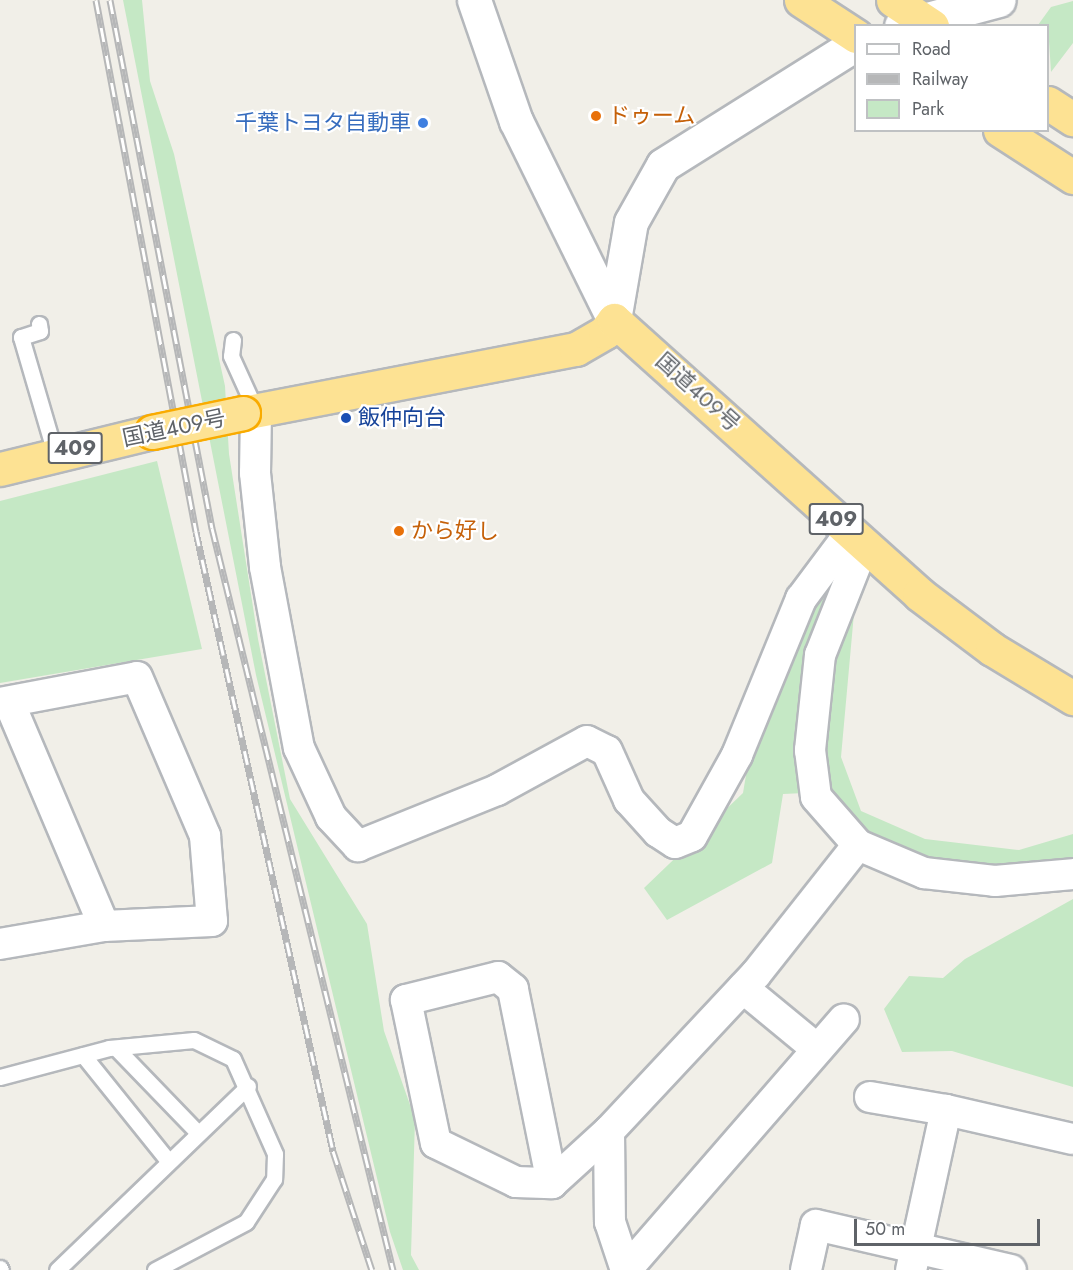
<!DOCTYPE html>
<html>
<head>
<meta charset="utf-8">
<style>
	body { margin:0 }
	#map { position:relative; width:1073px; height:1270px; overflow:hidden; background:#f1efe8; font-family:Jost,"Noto Sans JP",sans-serif }
	div>[style] { position:absolute }
	.green>* { inset:0; background:#c5e8c5 }
	.roads { filter:drop-shadow(2px 0 #b5b8bc) drop-shadow(-2px 0 #b5b8bc) drop-shadow(0 2px #b5b8bc) drop-shadow(0 -2px #b5b8bc) }
	.lane>* { height:15px; margin:-7.5px; padding:0 7.5px; transform-origin:7.5px; border-radius:7.5px; background:#fff }
	.street>* { height:30px; margin:-15px; padding:0 15px; transform-origin:15px; border-radius:15px; background:#fff }
	.secondary>* { height:33px; margin:-16.5px; padding:0 16.5px; transform-origin:16.5px; border-radius:16.5px; background:#fff }
	.highway>* { height:33px; margin:-16.5px; padding:0 16.5px; transform-origin:16.5px; border-radius:16.5px; background:#fde293 }
	.rail>* { height:7px; margin-top:-3.5px; transform-origin:0; background:repeating-linear-gradient(90deg,#fff 0 14px,#b6b7b8 0 28px); box-sizing:border-box; border-block:2px solid #b6b7b8 }
	.bridges { filter:drop-shadow(2px 0 #f9ab00) drop-shadow(-2px 0 #f9ab00) drop-shadow(0 2px #f9ab00) drop-shadow(0 -2px #f9ab00) }
	.highway-bridge>* { height:33px; margin:-16.5px; padding:0 16.5px; transform-origin:16.5px; border-radius:16.5px; background:#fde293 }
	.dots>* { width:16px; height:16px; translate:-50% -50%; box-sizing:border-box; border:3px solid #fff; border-radius:50% }
	span { translate:-50% -50%; white-space:nowrap; text-align:center; line-height:1.15; -webkit-text-stroke:4.5px #fff; paint-order:stroke }
	.shield-label span { padding:2px 4px; background:#fff; border:2px solid; border-radius:4px; -webkit-text-stroke-width:0 }
	.shield-label { font-size:21px; color:#5f6368; font-weight:700 }
	.food-label { font-size:22px; color:#c56008 }
	.left { translate:0 -50%; text-align:left }
	.shop-label { font-size:22px; color:#366cbe }
	.right { translate:-100% -50%; text-align:right }
	.street-label { font-size:22px; color:#5f6368 }
	.transit-label { font-size:22px; color:#164399 }
	.legend { position:absolute; left:854px; top:24px; width:195px; height:108px; box-sizing:border-box; background:#fff; border:2px solid #bfc1c3; margin:0; padding:8px 10px; list-style:none; font-size:18px; color:#5f6368 }
	.legend li { display:flex; align-items:center; gap:12px; height:30px }
	.legend b { width:30px; border:2px solid #bfc1c3 }
	.scale { position:absolute; left:854px; top:1219px; width:186px; height:27px; box-sizing:border-box; border:3px solid #5f6368; border-top:0; padding-left:8px; font-size:18px; line-height:21px; white-space:nowrap; color:#5f6368; -webkit-text-stroke:4px #fff; paint-order:stroke }
</style>
</head>
<body>
<div id="map">
	<div class="green">
		<i style="clip-path:polygon(123px 0,142px 0,150px 81px,174px 154px,225px 386px,229px 454px,258px 639px,290px 799px,367px 924px,384px 1031px,415px 1119px,411px 1255px,419px 1270px,403px 1270px,390px 1232px,256px 675px)"></i>
		<i style="clip-path:polygon(1073px 1px,1073px 43px,1051px 72px,1048px 26px,1038px 25px,1051px 7px)"></i>
		<i style="clip-path:polygon(157px 461px,202px 649px,0 683px,0 501px)"></i>
		<i style="clip-path:polygon(830px 577px,856px 591px,841px 757px,861px 811px,925px 839px,1019px 850px,1073px 834px,1073px 858px,997px 870px,952px 869px,876px 845px,827px 792px,783px 794px,772px 863px,667px 920px,644px 888px,743px 793px,751px 745px,792px 640px)"></i>
		<i style="clip-path:polygon(1073px 899px,1073px 1087px,952px 1051px,902px 1052px,884px 1009px,909px 976px,943px 978px,965px 959px)"></i>
	</div>
	<div class="roads">
		<div class="lane">
			<i style="left:39px;top:324px;width:7px;rotate:82deg"></i>
			<i style="left:40px;top:331px;width:20px;rotate:162deg"></i>
			<i style="left:21px;top:337px;width:121px;rotate:73.7deg"></i>
			<i style="left:233px;top:340px;width:16px;rotate:97deg"></i>
			<i style="left:231px;top:356px;width:60px;rotate:65.6deg"></i>
			<i style="left:116px;top:1048px;width:118px;rotate:46deg"></i>
			<i style="left:83px;top:1055px;width:137px;rotate:51.2deg"></i>
			<i style="left:0;top:1077px;width:113px;rotate:-14.9deg"></i>
			<i style="left:109px;top:1048px;width:85px;rotate:-5.4deg"></i>
			<i style="left:194px;top:1040px;width:43px;rotate:26deg"></i>
			<i style="left:233px;top:1059px;width:104px;rotate:66.1deg"></i>
			<i style="left:275px;top:1154px;width:25px;rotate:92deg"></i>
			<i style="left:274px;top:1179px;width:51px;rotate:123.1deg"></i>
			<i style="left:246px;top:1222px;width:103px;rotate:152.2deg"></i>
			<i style="left:0;top:1268px;width:2px;rotate:63deg"></i>
			<i style="left:57px;top:1270px;width:265px;rotate:-43.9deg"></i>
		</div>
		<div class="street">
			<i style="left:256px;top:411px;width:62px;rotate:90.9deg"></i>
			<i style="left:255px;top:473px;width:95px;rotate:83.9deg"></i>
			<i style="left:265px;top:567px;width:184px;rotate:79.4deg"></i>
			<i style="left:299px;top:748px;width:76px;rotate:65.1deg"></i>
			<i style="left:331px;top:817px;width:40px;rotate:47deg"></i>
			<i style="left:358px;top:846px;width:150px;rotate:-21.9deg"></i>
			<i style="left:497px;top:790px;width:102px;rotate:-28.6deg"></i>
			<i style="left:587px;top:741px;width:22px;rotate:27deg"></i>
			<i style="left:607px;top:751px;width:54px;rotate:65.8deg"></i>
			<i style="left:629px;top:800px;width:43px;rotate:47.8deg"></i>
			<i style="left:658px;top:832px;width:20px;rotate:33deg"></i>
			<i style="left:675px;top:843px;width:18px;rotate:-22deg"></i>
			<i style="left:692px;top:836px;width:93px;rotate:-60.9deg"></i>
			<i style="left:737px;top:755px;width:169px;rotate:-67.7deg"></i>
			<i style="left:801px;top:599px;width:84px;rotate:-53.3deg"></i>
			<i style="left:864px;top:544px;width:119px;rotate:111.6deg"></i>
			<i style="left:820px;top:655px;width:96px;rotate:96deg"></i>
			<i style="left:810px;top:750px;width:47px;rotate:82.7deg"></i>
			<i style="left:816px;top:797px;width:64px;rotate:48.8deg"></i>
			<i style="left:858px;top:845px;width:72px;rotate:23deg"></i>
			<i style="left:924px;top:873px;width:71px;rotate:6.4deg"></i>
			<i style="left:995px;top:881px;width:78px;rotate:-5.1deg"></i>
			<i style="left:9px;top:702px;width:243px;rotate:67deg"></i>
			<i style="left:0;top:703px;width:139px;rotate:-10.7deg"></i>
			<i style="left:137px;top:677px;width:173px;rotate:66.8deg"></i>
			<i style="left:205px;top:836px;width:85px;rotate:85.3deg"></i>
			<i style="left:212px;top:921px;width:108px;rotate:177.3deg"></i>
			<i style="left:104px;top:926px;width:106px;rotate:170.2deg"></i>
			<i style="left:743px;top:988px;width:96px;rotate:39.5deg"></i>
			<i style="left:870px;top:1097px;width:77px;rotate:9.7deg"></i>
			<i style="left:946px;top:1110px;width:164px;rotate:102.3deg"></i>
			<i style="left:946px;top:1110px;width:130px;rotate:12.9deg"></i>
			<i style="left:609px;top:1131px;width:91px;rotate:89.4deg"></i>
			<i style="left:610px;top:1222px;width:51px;rotate:71.6deg"></i>
			<i style="left:552px;top:1183px;width:198px;rotate:-101.4deg"></i>
			<i style="left:513px;top:989px;width:19px;rotate:-141deg"></i>
			<i style="left:498px;top:977px;width:95px;rotate:166deg"></i>
			<i style="left:406px;top:1000px;width:146px;rotate:78.2deg"></i>
			<i style="left:436px;top:1143px;width:89px;rotate:26deg"></i>
			<i style="left:516px;top:1182px;width:36px;rotate:2deg"></i>
			<i style="left:552px;top:1183px;width:77px;rotate:-42.4deg"></i>
			<i style="left:609px;top:1131px;width:215px;rotate:-46.9deg"></i>
			<i style="left:756px;top:974px;width:164px;rotate:-51.7deg"></i>
			<i style="left:626px;top:1270px;width:332px;rotate:-49deg"></i>
			<i style="left:806px;top:1270px;width:46px;rotate:-77.5deg"></i>
			<i style="left:816px;top:1225px;width:200px;rotate:13deg"></i>
		</div>
		<div class="secondary">
			<i style="left:474px;top:0;width:128px;rotate:70.9deg"></i>
			<i style="left:516px;top:121px;width:222px;rotate:63.8deg"></i>
			<i style="left:901px;top:26px;width:101px;rotate:-14.9deg"></i>
			<i style="left:614px;top:320px;width:99px;rotate:-80.2deg"></i>
			<i style="left:631px;top:222px;width:65px;rotate:-60.7deg"></i>
			<i style="left:663px;top:165px;width:228px;rotate:-32.1deg"></i>
		</div>
		<div class="highway">
			<i style="left:801px;top:0;width:66px;rotate:33.2deg"></i>
			<i style="left:893px;top:0;width:47px;rotate:33.7deg"></i>
			<i style="left:1048px;top:103px;width:30px;rotate:33deg"></i>
			<i style="left:1000px;top:130px;width:87px;rotate:32.8deg"></i>
			<i style="left:243px;top:413px;width:339px;rotate:-10.9deg"></i>
			<i style="left:576px;top:349px;width:34px;rotate:-30deg"></i>
			<i style="left:605px;top:332px;width:15px;rotate:-53deg"></i>
			<i style="left:614px;top:320px;width:410px;rotate:41.9deg"></i>
			<i style="left:919px;top:594px;width:91px;rotate:37deg"></i>
			<i style="left:992px;top:649px;width:95px;rotate:31.2deg"></i>
			<i style="left:0;top:469px;width:156px;rotate:-13.7deg"></i>
		</div>
	</div>
	<div class="rail">
		<i style="left:96px;top:0;width:541px;rotate:79.35deg"></i>
		<i style="left:196px;top:532px;width:634px;rotate:77.52deg"></i>
		<i style="left:333px;top:1151px;width:125px;rotate:71.9deg"></i>
		<i style="left:110px;top:0;width:538px;rotate:79.07deg"></i>
		<i style="left:212px;top:528px;width:764px;rotate:76.29deg"></i>
	</div>
	<div class="bridges">
		<div class="highway-bridge">
			<i style="left:152px;top:432px;width:93px;rotate:-11.8deg"></i>
		</div>
	</div>
	<div class="dots">
		<i style="left:596px;top:116px;background:#e8710a"></i>
		<i style="left:423px;top:123px;background:#3f7fe0"></i>
		<i style="left:346px;top:418px;background:#1a4fb4"></i>
		<i style="left:399px;top:531px;background:#e8710a"></i>
	</div>
	<div class="shield-label">
		<span style="left:75px;top:448px">409</span>
		<span style="left:836px;top:519px">409</span>
	</div>
	<div class="food-label">
		<span class="left" style="left:608px;top:116px">ドゥーム</span>
		<span class="left" style="left:411px;top:531px">から好し</span>
	</div>
	<div class="shop-label">
		<span class="right" style="left:411px;top:123px">千葉トヨタ自動車</span>
	</div>
	<div class="street-label">
		<span style="left:698px;top:392px;rotate:42deg">国道409号</span>
		<span style="left:174px;top:428px;rotate:-12deg">国道409号</span>
	</div>
	<div class="transit-label">
		<span class="left" style="left:358px;top:418px">飯仲向台</span>
	</div>
	<ul class="legend">
	<li><b style="height:8px;background:#fff"></b>Road</li>
	<li><b style="height:8px;background:#b6b7b8"></b>Railway</li>
	<li><b style="height:16px;background:#c5e8c5"></b>Park</li>
	</ul>
	<div class="scale">50 m</div>
</div>
</body>
</html>
